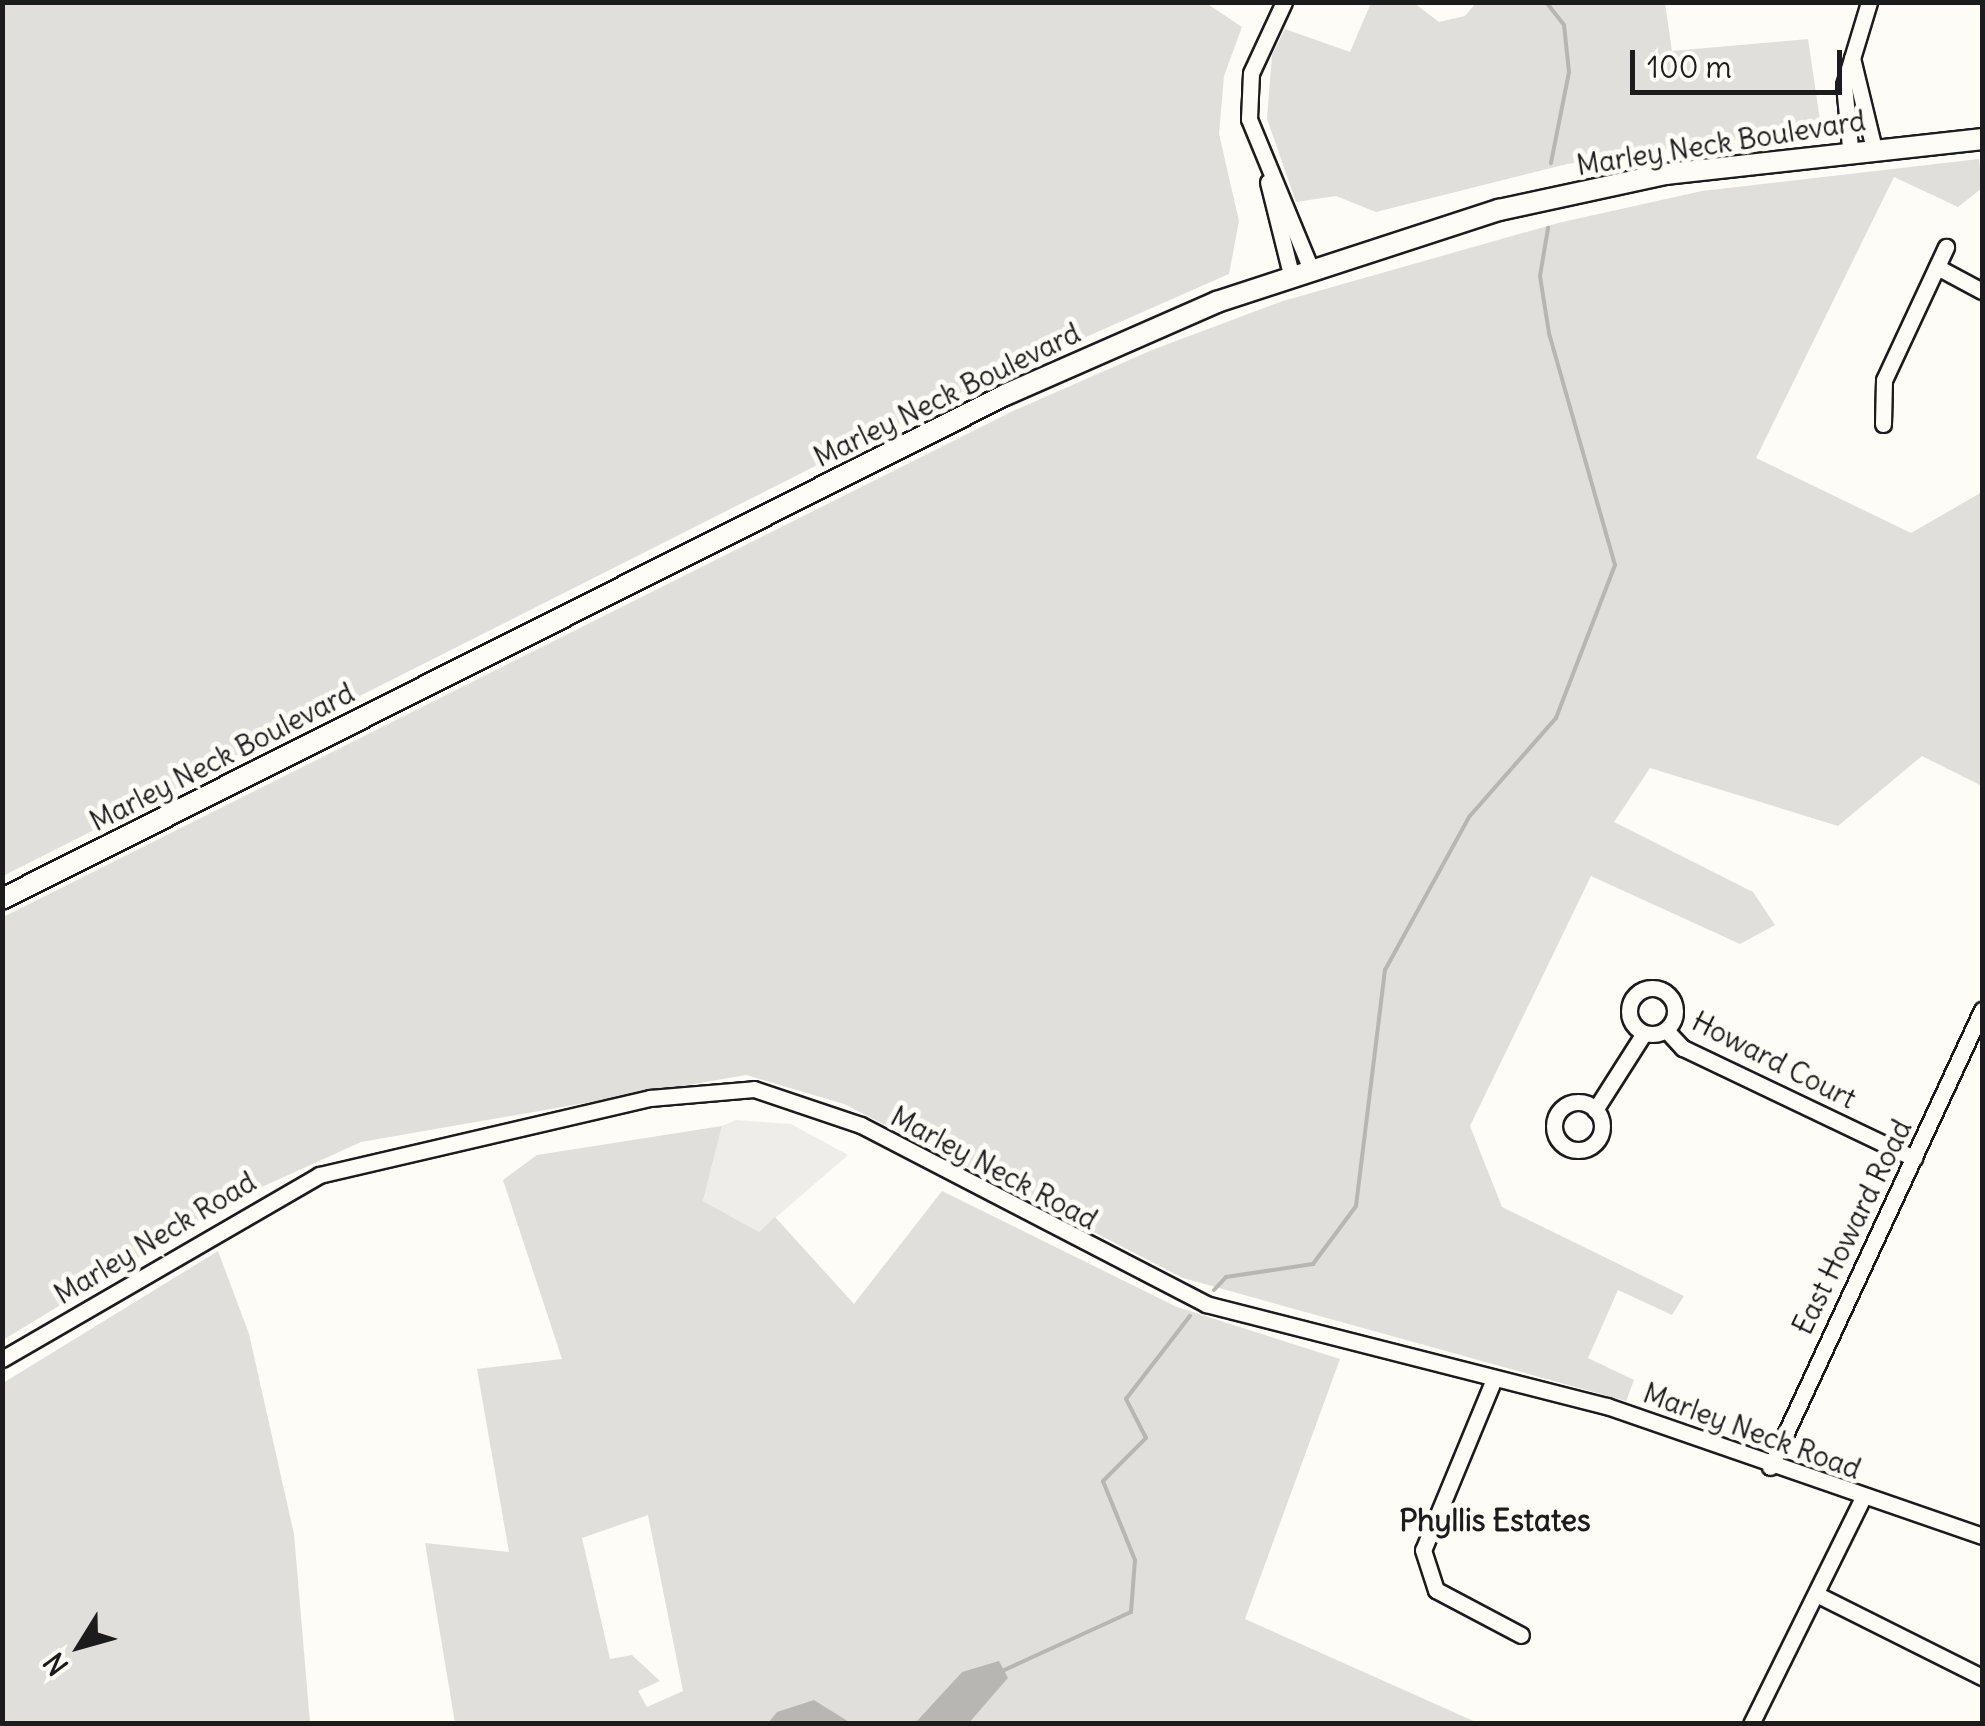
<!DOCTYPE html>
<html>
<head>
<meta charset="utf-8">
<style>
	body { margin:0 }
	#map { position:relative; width:1985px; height:1726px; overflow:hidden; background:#fdfcf7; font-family:Delius,sans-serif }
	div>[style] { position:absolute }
	.built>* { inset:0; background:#eeede9 }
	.green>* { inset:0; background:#e0dfdb }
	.water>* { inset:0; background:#b7b6b2 }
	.stream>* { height:4px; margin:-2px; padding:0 2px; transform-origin:2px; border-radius:2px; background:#b7b6b2 }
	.roads { filter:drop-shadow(2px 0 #1c1c1c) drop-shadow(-2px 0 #1c1c1c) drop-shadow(0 2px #1c1c1c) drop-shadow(0 -2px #1c1c1c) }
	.minor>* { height:15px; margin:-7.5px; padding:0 7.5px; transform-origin:7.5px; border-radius:7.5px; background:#fdfcf7 }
	.minor>.ring { margin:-7.5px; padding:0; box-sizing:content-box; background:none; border:15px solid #fdfcf7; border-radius:50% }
	.major>* { height:20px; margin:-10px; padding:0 10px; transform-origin:10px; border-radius:10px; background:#fdfcf7 }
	span { translate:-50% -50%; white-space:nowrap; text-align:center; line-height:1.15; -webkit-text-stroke:10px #fdfcf7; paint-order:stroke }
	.street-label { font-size:28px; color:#1c1c1c }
	.neighbourhood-label { font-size:30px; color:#1c1c1c; font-weight:700 }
	.frame { position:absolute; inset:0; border:5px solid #1c1c1c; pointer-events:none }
	.north { position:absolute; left:30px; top:1596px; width:100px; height:100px; -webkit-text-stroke:8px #fdfcf7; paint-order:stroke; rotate:233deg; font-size:28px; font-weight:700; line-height:40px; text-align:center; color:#1c1c1c }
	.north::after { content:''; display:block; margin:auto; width:35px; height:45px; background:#1c1c1c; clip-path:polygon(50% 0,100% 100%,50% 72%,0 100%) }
	.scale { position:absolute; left:1630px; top:50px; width:212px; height:45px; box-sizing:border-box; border:5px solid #1c1c1c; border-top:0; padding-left:12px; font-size:30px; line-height:35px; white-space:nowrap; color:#1c1c1c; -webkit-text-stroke:8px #fdfcf7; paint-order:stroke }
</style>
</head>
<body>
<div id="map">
	<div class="built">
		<i style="clip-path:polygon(736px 1120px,791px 1124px,848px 1155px,759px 1232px,703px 1201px,722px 1126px)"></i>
	</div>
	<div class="green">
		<i style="clip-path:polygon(1206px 3px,1242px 27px,1224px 76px,1219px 134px,1239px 221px,1229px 274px,972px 387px,3px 876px,3px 3px)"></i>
		<i style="clip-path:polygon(1665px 3px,1672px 51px,1808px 39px,1821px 127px,1567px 164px,1376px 212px,1336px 196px,1296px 202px,1267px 119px,1272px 55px,1285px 29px,1350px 52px,1371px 3px,1414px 3px,1439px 22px,1465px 16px,1476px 3px)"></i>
		<i style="clip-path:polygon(1979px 159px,1982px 188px,1958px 207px,1894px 177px,1756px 458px,1911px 533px,1982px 492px,1982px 786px,1922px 756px,1838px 826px,1650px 768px,1614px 822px,1753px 892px,1775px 925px,1740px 944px,1591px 876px,1470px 1126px,1502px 1207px,1684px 1296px,1672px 1315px,1618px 1290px,1588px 1358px,1634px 1380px,1626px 1401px,1183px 1278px,844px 1104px,746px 1075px,361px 1142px,235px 1199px,3px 1340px,3px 917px,1013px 411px,1152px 350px,1283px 301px,1558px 223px,1702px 191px)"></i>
		<i style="clip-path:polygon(evenodd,722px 1126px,703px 1201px,759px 1232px,775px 1217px,854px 1304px,942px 1191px,1177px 1307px,1340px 1359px,1245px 1619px,1478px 1723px,969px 1723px,1008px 1678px,962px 1672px,915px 1723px,851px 1723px,814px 1700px,768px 1723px,455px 1723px,425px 1543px,509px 1552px,477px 1369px,562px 1359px,503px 1180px,537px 1155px,722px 1126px,648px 1515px,683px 1691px,647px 1707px,638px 1691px,660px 1681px,632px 1655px,610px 1659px,582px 1538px,648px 1515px)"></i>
		<i style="clip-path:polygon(218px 1251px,249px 1334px,294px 1534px,310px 1723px,3px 1723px,3px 1383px)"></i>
	</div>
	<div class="water">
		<i style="clip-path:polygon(999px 1661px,1008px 1678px,969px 1723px,915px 1723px,962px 1672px)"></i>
		<i style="clip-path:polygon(814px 1700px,851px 1723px,768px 1723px,777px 1712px)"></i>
	</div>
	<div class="stream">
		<i style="left:1546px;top:2px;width:29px;rotate:52deg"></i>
		<i style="left:1564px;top:25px;width:47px;rotate:83.9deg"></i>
		<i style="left:1569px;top:72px;width:93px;rotate:101.2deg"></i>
		<i style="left:1214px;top:1290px;width:18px;rotate:-47deg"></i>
		<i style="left:1226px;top:1277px;width:88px;rotate:-8.5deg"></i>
		<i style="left:1313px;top:1264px;width:72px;rotate:-53.4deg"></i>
		<i style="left:1356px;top:1206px;width:238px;rotate:-83deg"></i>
		<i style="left:1385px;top:970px;width:175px;rotate:-61.2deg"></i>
		<i style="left:1469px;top:817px;width:132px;rotate:-48.7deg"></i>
		<i style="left:1556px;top:718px;width:164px;rotate:-68.9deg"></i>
		<i style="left:1615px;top:565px;width:241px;rotate:-105.9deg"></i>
		<i style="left:1549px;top:333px;width:58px;rotate:-99deg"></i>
		<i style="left:1540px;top:276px;width:49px;rotate:-80.5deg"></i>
		<i style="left:1000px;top:1672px;width:144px;rotate:-24.6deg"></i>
		<i style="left:1131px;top:1612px;width:52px;rotate:-85.6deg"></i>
		<i style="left:1135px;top:1560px;width:85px;rotate:-112.1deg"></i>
		<i style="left:1103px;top:1481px;width:61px;rotate:-45deg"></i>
		<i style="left:1146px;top:1438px;width:44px;rotate:-117.1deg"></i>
		<i style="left:1126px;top:1399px;width:105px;rotate:-52.4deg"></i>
	</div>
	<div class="roads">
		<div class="minor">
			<i style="left:1284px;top:2px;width:78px;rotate:114.9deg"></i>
			<i style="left:1251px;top:73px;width:46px;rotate:92.5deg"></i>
			<i style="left:1249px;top:119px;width:160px;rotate:67.6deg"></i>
			<i style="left:1852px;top:58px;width:89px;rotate:76.4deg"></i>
			<i style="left:1850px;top:147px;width:62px;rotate:-95.5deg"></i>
			<i style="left:1844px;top:85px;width:87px;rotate:-73.2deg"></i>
			<i style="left:1268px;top:182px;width:95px;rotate:76deg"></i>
			<i style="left:1937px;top:267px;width:51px;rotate:28.1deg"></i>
			<i style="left:1883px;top:424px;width:44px;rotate:-88.7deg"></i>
			<i style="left:1884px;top:380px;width:147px;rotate:-65deg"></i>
			<i class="ring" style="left:1629px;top:988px;width:31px;height:31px"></i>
			<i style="left:1666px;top:1030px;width:25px;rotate:47deg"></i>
			<i style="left:1683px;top:1048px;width:256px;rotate:25.5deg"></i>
			<i class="ring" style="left:1554px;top:1102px;width:33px;height:33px"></i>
			<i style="left:1595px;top:1110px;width:91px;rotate:-57.5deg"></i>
			<i style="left:2px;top:1359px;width:367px;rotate:-30.1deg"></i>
			<i style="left:319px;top:1175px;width:340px;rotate:-13.1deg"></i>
			<i style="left:650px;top:1098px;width:104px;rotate:-4.9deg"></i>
			<i style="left:754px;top:1089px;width:113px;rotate:18.6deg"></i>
			<i style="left:861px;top:1125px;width:389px;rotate:27.4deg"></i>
			<i style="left:1206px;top:1304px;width:414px;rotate:14.3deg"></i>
			<i style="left:1607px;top:1406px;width:397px;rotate:19.1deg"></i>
			<i style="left:1494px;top:1379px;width:185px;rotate:112.5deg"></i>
			<i style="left:1423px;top:1550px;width:42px;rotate:72deg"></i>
			<i style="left:1436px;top:1590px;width:96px;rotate:27.9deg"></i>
			<i style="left:1770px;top:1467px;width:504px;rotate:-65.11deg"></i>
			<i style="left:1816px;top:1594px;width:186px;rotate:26.6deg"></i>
			<i style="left:1751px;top:1724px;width:253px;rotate:-63.7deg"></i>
		</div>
		<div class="major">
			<i style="left:2px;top:899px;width:1123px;rotate:-26.68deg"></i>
			<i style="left:1005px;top:395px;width:232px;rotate:-23.7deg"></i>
			<i style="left:1217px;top:302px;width:297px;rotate:-18.1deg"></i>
			<i style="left:1499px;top:210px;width:171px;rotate:-12.2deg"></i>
			<i style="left:1666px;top:174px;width:318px;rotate:-6.3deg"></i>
		</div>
	</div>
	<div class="street-label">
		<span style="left:1721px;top:143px;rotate:-9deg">Marley Neck Boulevard</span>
		<span style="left:947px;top:395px;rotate:-26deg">Marley Neck Boulevard</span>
		<span style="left:222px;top:757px;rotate:-27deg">Marley Neck Boulevard</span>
		<span style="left:1774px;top:1060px;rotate:27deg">Howard Court</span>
		<span style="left:994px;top:1168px;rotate:28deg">Marley Neck Road</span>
		<span style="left:1852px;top:1227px;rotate:-64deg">East Howard Road</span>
		<span style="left:155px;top:1238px;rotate:-31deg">Marley Neck Road</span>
		<span style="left:1752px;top:1431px;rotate:20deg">Marley Neck Road</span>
	</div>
	<div class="neighbourhood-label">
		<span style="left:1495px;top:1520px">Phyllis Estates</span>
	</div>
	<div class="frame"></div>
	<div class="north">N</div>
	<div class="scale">100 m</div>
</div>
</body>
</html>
